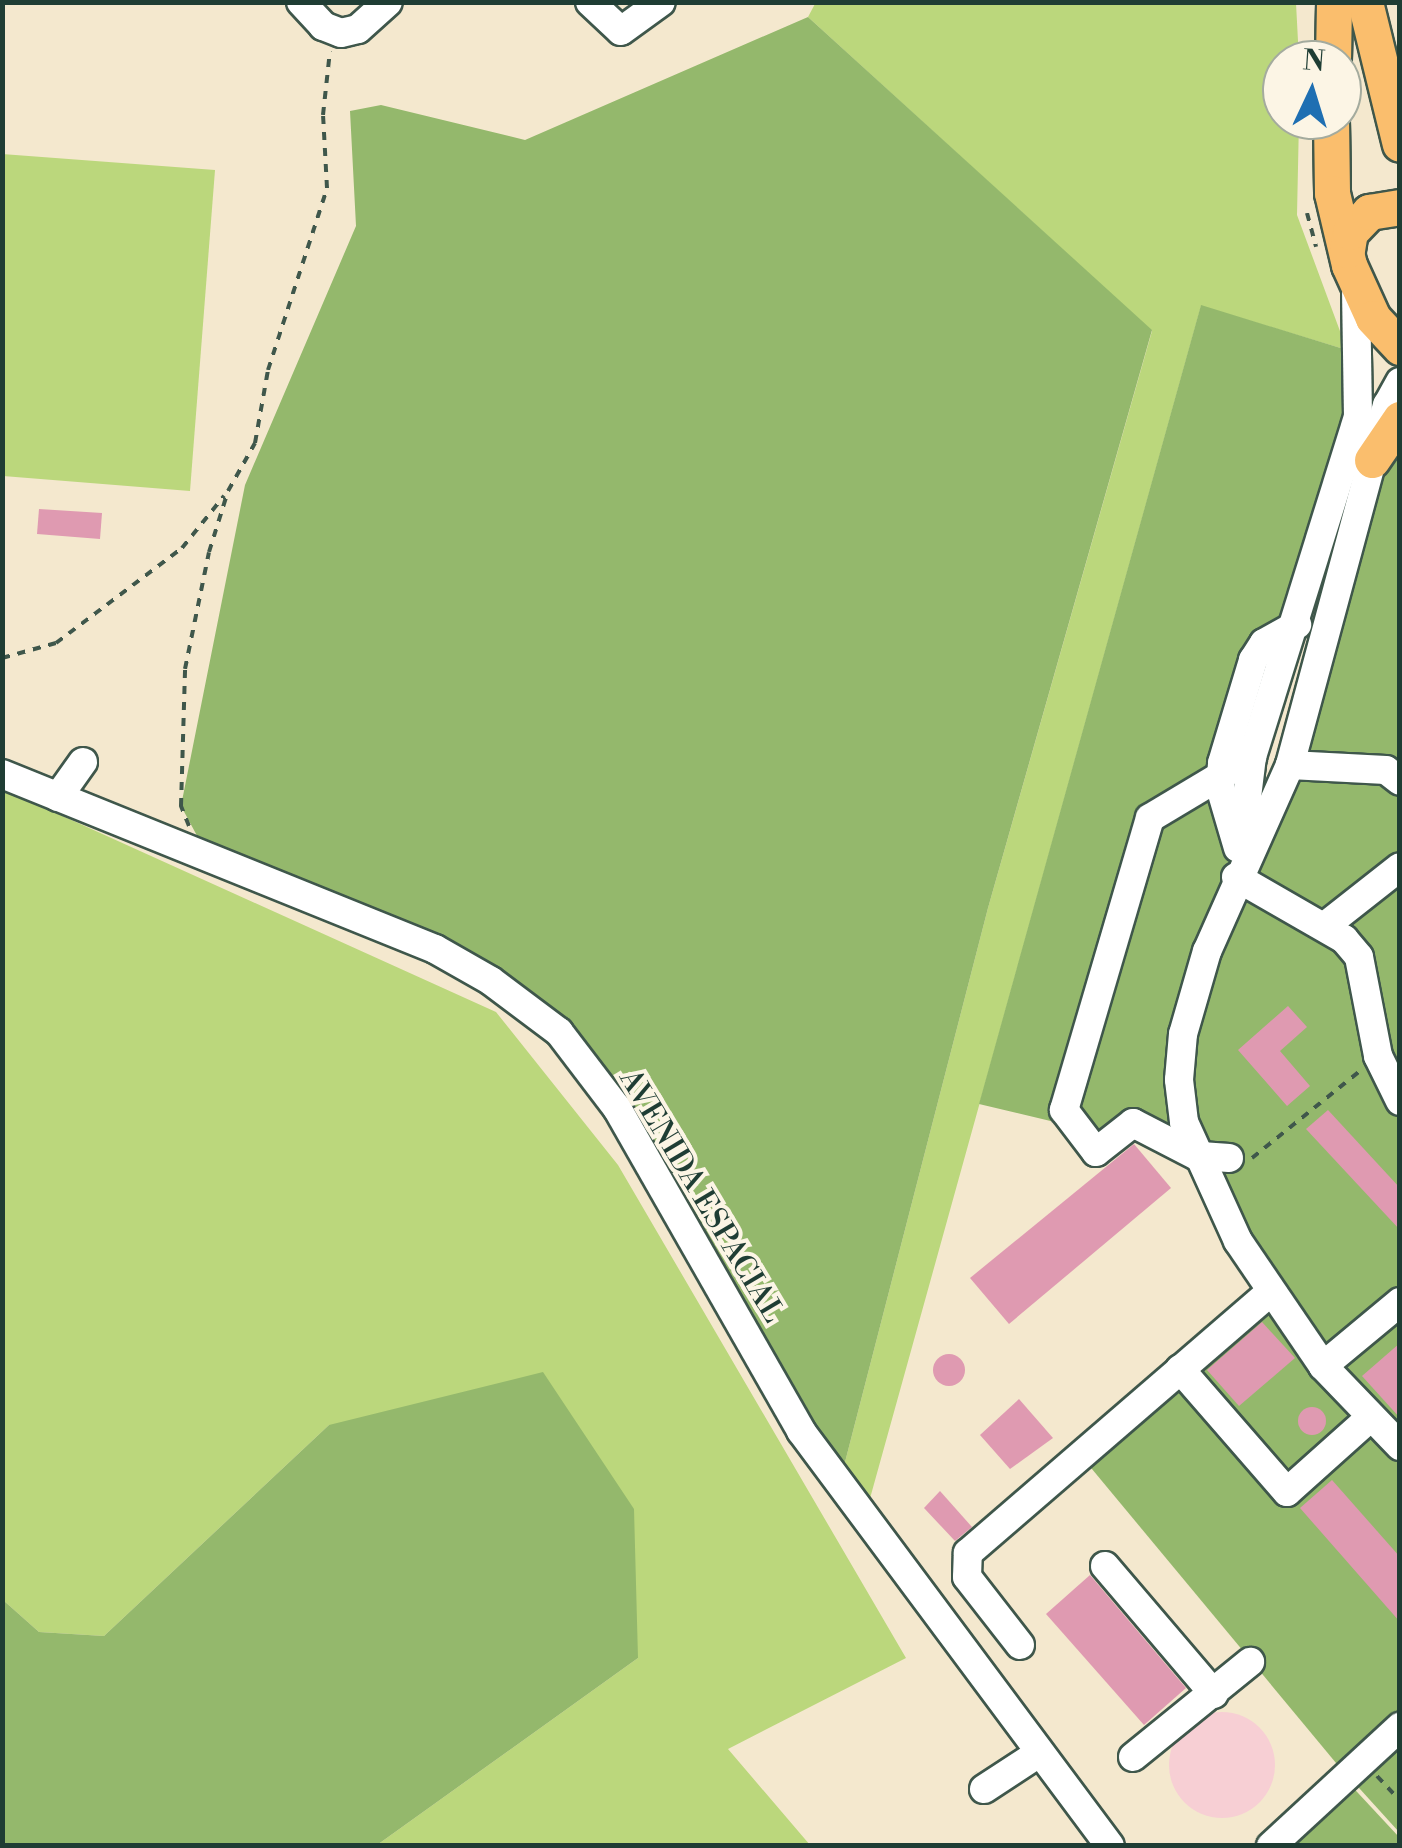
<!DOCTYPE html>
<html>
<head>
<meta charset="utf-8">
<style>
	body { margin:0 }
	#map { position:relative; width:1402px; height:1848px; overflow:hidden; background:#f4e8ce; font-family:"Libre Bodoni",serif }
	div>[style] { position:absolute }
	.built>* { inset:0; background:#f7cfd4 }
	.round { border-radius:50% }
	.green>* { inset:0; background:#bbd77c }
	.forest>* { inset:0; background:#94b86c }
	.building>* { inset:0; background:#df9ab1 }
	.path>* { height:4px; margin-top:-2px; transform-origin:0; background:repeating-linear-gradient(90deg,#3f574b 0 8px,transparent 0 16px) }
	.roads { filter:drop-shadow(2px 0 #3f574b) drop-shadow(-2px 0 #3f574b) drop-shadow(0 2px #3f574b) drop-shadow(0 -2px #3f574b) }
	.minor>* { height:28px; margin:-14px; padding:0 14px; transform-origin:14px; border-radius:14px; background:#fff }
	.major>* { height:35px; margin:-17.5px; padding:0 17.5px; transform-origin:17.5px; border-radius:17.5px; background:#fabe6d }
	span { translate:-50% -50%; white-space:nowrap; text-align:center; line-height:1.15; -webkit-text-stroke:8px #fcf5e5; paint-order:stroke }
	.street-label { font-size:30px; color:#1f3d34 }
	.frame { position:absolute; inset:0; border:5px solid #1f3d34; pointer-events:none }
	.north { position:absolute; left:1262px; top:40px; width:100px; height:100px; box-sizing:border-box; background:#fcf5e5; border:2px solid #a4ab9e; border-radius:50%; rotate:4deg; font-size:28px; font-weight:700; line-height:40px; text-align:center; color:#1f3d34 }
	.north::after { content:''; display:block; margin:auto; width:35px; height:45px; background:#1f6fb2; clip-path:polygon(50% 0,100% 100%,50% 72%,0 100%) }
</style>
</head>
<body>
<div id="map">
	<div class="built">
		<i class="round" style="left:1169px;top:1712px;width:106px;height:106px"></i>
	</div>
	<div class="green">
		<i style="clip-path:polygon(816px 2px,1296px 3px,1299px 60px,1282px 60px,1282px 120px,1299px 120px,1297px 215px,1347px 350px,1201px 306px,869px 1502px,844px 1466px,988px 908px,1152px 331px,808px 17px)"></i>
		<i style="clip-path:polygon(2px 154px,215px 170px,190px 491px,3px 476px)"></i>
		<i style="clip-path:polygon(3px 789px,496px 1012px,618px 1165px,906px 1658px,728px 1749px,810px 1845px,377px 1845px,638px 1658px,329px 1425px,104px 1636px,39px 1632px,3px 1600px)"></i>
	</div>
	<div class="forest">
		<i style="clip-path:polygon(808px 17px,1152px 330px,988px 908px,844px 1466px,801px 1431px,617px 1108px,491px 981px,209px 858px,181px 806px,245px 485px,356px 226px,350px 111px,381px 105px,525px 140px)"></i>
		<i style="clip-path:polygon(1201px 305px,1347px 350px,1357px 417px,1252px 757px,1237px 872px,1290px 765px,1373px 463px,1399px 443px,1399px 1445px,1324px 1365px,1197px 1156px,979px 1104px)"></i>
		<i style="clip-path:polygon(1270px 1295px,1399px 1451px,1399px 1724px,1346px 1775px,1082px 1457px)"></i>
		<i style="clip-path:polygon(543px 1372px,634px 1509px,638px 1658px,377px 1845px,3px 1845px,3px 1600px,39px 1632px,104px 1636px,329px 1425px)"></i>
		<i style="clip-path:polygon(1399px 1734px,1399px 1832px,1350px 1778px)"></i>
		<i style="clip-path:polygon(1345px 1779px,1399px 1837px,1399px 1845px,1271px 1846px)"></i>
	</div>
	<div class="building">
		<i style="clip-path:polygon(39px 509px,102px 513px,100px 539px,37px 534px)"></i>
		<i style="clip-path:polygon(1288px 1006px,1307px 1027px,1280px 1051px,1310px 1086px,1287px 1106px,1238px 1050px)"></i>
		<i style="clip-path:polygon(1328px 1110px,1400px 1188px,1400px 1230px,1306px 1129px)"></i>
		<i style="clip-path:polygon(1134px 1144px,1171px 1188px,1009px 1324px,970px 1278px)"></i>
		<i style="clip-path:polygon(1262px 1322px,1295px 1358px,1239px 1406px,1207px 1370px)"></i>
		<i style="clip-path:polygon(1400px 1343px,1400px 1418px,1362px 1376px)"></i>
		<i class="round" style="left:933px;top:1354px;width:32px;height:32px"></i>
		<i style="clip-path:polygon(1019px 1399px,1053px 1438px,1010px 1469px,980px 1435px)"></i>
		<i class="round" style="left:1298px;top:1407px;width:28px;height:28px"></i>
		<i style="clip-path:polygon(1332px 1480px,1400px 1557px,1400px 1622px,1300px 1508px)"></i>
		<i style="clip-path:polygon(940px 1491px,972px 1527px,955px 1541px,924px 1508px)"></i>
		<i style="clip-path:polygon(1090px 1575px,1186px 1688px,1144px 1725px,1046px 1614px)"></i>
	</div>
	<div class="path">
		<i style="left:1307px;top:213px;width:35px;rotate:75deg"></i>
		<i style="left:2px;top:658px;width:56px;rotate:-15.5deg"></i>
		<i style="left:56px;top:643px;width:158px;rotate:-37deg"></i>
		<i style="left:182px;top:548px;width:67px;rotate:-51.1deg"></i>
		<i style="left:189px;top:826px;width:22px;rotate:-112deg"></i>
		<i style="left:181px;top:806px;width:137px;rotate:-88.3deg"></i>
		<i style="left:185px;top:669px;width:119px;rotate:-78.4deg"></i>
		<i style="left:209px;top:552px;width:64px;rotate:-72.7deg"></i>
		<i style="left:228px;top:491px;width:55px;rotate:-60.6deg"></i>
		<i style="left:255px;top:443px;width:74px;rotate:-79.9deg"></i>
		<i style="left:268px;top:370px;width:191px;rotate:-72deg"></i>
		<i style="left:327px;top:188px;width:73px;rotate:-93.1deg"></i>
		<i style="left:323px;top:115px;width:64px;rotate:-83.8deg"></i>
		<i style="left:1252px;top:1158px;width:140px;rotate:-38.9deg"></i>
		<i style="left:1377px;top:1776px;width:34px;rotate:47deg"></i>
	</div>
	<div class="roads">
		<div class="minor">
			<i style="left:301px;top:2px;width:33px;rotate:47deg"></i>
			<i style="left:323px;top:26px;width:19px;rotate:21deg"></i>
			<i style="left:341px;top:33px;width:17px;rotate:-13deg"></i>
			<i style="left:358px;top:29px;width:40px;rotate:-42deg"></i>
			<i style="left:590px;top:2px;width:42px;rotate:43.1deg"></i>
			<i style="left:621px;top:31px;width:49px;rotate:-35.9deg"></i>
			<i style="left:1400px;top:382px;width:26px;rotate:119deg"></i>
			<i style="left:1387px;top:405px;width:373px;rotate:105.1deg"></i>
			<i style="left:1290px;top:765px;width:204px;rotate:114deg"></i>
			<i style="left:1207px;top:951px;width:86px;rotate:106.1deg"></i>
			<i style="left:1183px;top:1034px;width:46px;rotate:95deg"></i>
			<i style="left:1179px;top:1080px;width:42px;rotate:83.2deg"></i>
			<i style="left:1184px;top:1122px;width:131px;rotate:65.6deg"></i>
			<i style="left:1238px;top:1241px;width:151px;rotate:55.8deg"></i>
			<i style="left:1323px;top:1366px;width:111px;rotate:46.1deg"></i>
			<i style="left:1290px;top:765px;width:96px;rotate:3deg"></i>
			<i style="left:1386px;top:770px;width:18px;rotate:38deg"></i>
			<i style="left:2px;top:774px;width:467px;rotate:22deg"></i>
			<i style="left:435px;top:949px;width:64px;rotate:29.7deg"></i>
			<i style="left:491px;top:981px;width:85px;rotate:36.9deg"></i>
			<i style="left:559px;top:1032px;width:96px;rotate:52.7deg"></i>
			<i style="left:617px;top:1108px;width:372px;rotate:60.3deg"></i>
			<i style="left:801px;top:1431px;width:517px;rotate:53.33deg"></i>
			<i style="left:58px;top:797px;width:43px;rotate:-54.5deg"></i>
			<i style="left:1242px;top:838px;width:82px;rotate:-83deg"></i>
			<i style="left:1252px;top:757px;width:356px;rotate:-72.7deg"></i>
			<i style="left:1358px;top:417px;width:123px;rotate:-90.9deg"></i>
			<i style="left:1238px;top:848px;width:64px;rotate:-106.4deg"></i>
			<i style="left:1220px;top:787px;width:24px;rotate:-85deg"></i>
			<i style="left:1222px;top:763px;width:108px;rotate:-73.2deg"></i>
			<i style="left:1253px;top:660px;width:20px;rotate:-57deg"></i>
			<i style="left:1264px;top:643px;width:38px;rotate:-29deg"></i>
			<i style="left:1236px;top:877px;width:125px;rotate:29.9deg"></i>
			<i style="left:1344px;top:939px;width:23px;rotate:50deg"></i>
			<i style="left:1359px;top:957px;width:101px;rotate:79.1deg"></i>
			<i style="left:1378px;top:1056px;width:50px;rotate:63.9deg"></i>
			<i style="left:1325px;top:926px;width:95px;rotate:-38.2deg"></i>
			<i style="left:1229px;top:1158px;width:32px;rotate:-176deg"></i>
			<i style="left:1197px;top:1156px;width:72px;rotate:-152.7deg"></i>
			<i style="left:1133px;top:1123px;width:47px;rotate:141.9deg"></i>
			<i style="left:1096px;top:1152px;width:53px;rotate:-127.3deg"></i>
			<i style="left:1064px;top:1110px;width:304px;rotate:-73.6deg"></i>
			<i style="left:1150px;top:818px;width:119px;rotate:-30.9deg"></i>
			<i style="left:1323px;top:1366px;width:100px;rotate:-39.7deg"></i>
			<i style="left:1180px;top:1369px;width:163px;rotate:49deg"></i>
			<i style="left:1287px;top:1492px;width:113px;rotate:-41.8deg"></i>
			<i style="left:1105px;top:1566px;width:168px;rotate:49.6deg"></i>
			<i style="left:1020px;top:1645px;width:86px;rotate:-127.9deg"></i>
			<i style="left:967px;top:1577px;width:24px;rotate:-88deg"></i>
			<i style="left:968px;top:1553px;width:399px;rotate:-40.8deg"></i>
			<i style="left:1133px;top:1757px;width:151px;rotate:-39.1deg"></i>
			<i style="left:984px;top:1789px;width:66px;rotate:-33.2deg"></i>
			<i style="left:1271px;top:1846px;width:176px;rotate:-42.7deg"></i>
		</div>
		<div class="major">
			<i style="left:1365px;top:2px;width:146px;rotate:76.2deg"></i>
			<i style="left:1333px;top:60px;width:58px;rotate:-89deg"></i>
			<i style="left:1331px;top:120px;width:73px;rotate:89.2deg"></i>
			<i style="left:1332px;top:193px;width:74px;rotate:76.7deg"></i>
			<i style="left:1349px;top:265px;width:58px;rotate:65.6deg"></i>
			<i style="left:1373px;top:318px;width:40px;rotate:47deg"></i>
			<i style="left:1347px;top:250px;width:18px;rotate:-81deg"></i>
			<i style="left:1350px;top:232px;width:28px;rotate:-46deg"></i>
			<i style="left:1369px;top:212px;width:31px;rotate:-9deg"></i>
			<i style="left:1372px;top:460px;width:50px;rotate:-55.7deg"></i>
		</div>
	</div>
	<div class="street-label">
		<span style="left:701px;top:1196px;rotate:59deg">AVENIDA ESPACIAL</span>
	</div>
	<div class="frame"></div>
	<div class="north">N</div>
</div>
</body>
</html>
